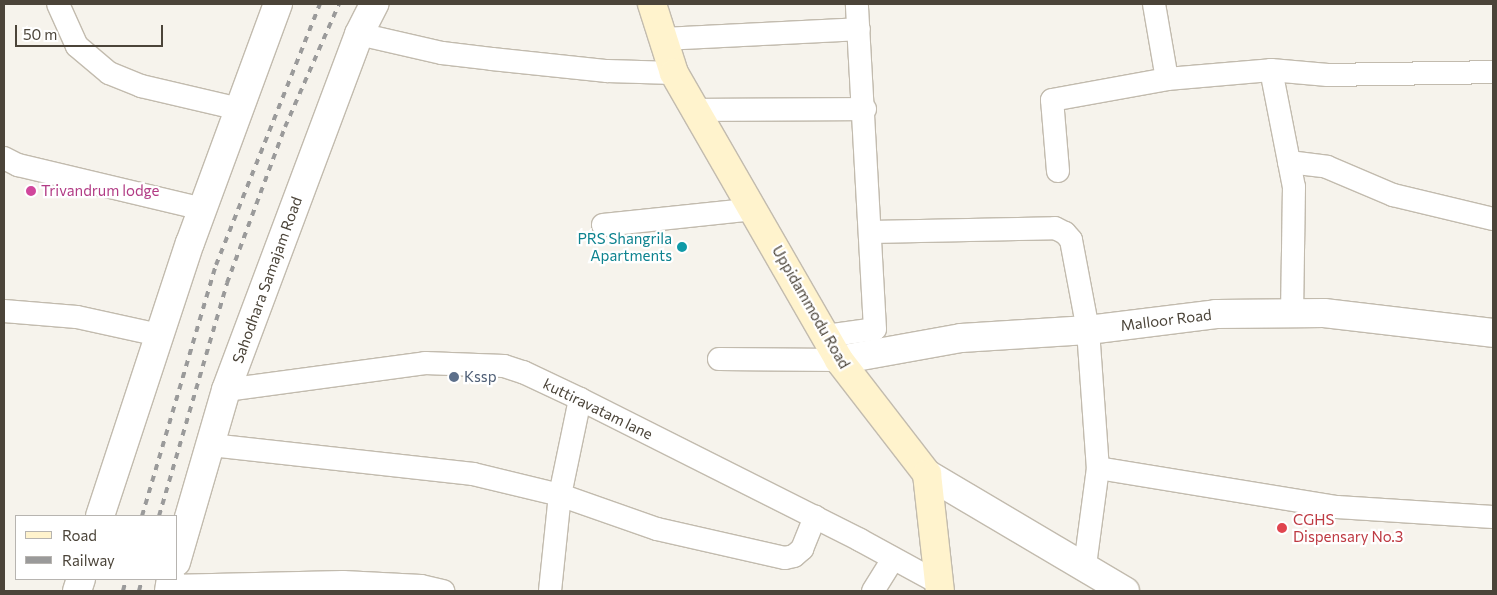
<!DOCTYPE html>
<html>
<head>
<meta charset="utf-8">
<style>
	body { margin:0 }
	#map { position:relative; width:1497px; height:595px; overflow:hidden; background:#f6f3ec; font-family:Commissioner,sans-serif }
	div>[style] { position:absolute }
	.roads { filter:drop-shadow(1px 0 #c2bbae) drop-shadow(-1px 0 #c2bbae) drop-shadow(0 1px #c2bbae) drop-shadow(0 -1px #c2bbae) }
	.minor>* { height:22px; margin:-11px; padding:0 11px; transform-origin:11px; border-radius:11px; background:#fff }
	.tertiary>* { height:28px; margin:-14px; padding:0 14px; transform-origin:14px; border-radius:14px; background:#fff }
	.secondary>* { height:28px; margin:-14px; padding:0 14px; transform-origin:14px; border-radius:14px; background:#fff3cd }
	.rail>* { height:4px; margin-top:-2px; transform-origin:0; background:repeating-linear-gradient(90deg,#9a9a9a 0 6px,transparent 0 12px) }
	.dots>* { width:14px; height:14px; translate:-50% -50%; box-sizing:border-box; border:2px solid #fff; border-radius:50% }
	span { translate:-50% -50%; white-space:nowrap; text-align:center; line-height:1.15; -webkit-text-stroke:4.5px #fff; paint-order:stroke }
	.hotel-label { font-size:15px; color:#b23c85 }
	.left { translate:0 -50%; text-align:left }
	.culture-label { font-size:15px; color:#0d838f }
	.right { translate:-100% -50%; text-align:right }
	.street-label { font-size:15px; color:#4b4439 }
	.service-label { font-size:15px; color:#4e5e75 }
	.health-label { font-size:15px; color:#be3a42 }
	.frame { position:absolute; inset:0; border:5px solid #4b4439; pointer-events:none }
	.legend { position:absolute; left:15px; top:515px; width:162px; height:65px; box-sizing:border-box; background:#fff; border:1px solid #b7b4b0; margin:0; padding:6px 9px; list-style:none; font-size:15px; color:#4b4439 }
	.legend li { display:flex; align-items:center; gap:10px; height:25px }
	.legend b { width:25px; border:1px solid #b7b4b0 }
	.scale { position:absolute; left:15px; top:25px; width:148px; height:22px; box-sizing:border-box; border:2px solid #4b4439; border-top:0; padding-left:6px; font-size:15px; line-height:18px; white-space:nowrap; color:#4b4439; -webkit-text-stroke:4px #fff; paint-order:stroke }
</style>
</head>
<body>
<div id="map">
	<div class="roads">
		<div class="minor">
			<i style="left:58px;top:4px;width:46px;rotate:65.7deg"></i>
			<i style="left:77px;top:46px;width:42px;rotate:40.2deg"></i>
			<i style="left:109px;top:73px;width:35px;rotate:22deg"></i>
			<i style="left:141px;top:86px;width:101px;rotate:13.2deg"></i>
			<i style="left:1154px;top:4px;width:76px;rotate:80.2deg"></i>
			<i style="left:359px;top:34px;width:85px;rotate:12.9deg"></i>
			<i style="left:442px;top:53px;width:50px;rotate:6.8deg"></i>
			<i style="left:492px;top:59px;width:116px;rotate:6deg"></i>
			<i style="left:607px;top:71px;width:67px;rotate:1.7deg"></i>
			<i style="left:663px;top:39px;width:196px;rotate:-2.9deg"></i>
			<i style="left:1271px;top:70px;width:119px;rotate:78.9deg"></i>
			<i style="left:1294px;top:187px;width:126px;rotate:90.9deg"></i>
			<i style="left:695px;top:110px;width:170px;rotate:-0.3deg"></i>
			<i style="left:4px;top:158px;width:16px;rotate:27deg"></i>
			<i style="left:18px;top:165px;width:189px;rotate:13.4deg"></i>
			<i style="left:1289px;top:162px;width:38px;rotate:7deg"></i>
			<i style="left:1327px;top:167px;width:72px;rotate:23deg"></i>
			<i style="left:1393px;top:195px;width:103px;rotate:13.5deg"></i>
			<i style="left:1058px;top:171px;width:71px;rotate:-94.8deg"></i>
			<i style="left:1052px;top:100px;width:117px;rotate:-10.3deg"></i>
			<i style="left:1167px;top:79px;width:104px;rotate:-4.9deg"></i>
			<i style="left:1271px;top:70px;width:57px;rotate:5deg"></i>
			<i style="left:1328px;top:75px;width:165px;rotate:-1deg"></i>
			<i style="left:603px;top:225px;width:152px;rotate:-6deg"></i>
			<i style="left:871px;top:232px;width:184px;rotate:-1.2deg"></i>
			<i style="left:1055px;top:228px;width:11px;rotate:27deg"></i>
			<i style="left:1065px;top:233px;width:9px;rotate:49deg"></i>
			<i style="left:1071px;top:240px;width:92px;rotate:79.3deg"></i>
			<i style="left:1088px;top:330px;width:138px;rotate:85.9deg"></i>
			<i style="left:1098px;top:468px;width:98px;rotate:97.6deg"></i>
			<i style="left:4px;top:311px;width:73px;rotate:4.7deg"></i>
			<i style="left:77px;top:317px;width:84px;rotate:12.4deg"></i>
			<i style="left:826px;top:336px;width:49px;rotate:-8.1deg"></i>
			<i style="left:875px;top:329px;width:325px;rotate:-93.2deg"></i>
			<i style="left:719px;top:359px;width:120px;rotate:0.5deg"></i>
			<i style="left:226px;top:390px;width:201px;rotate:-7.7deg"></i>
			<i style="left:425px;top:363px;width:79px;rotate:2.2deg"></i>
			<i style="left:504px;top:366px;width:20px;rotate:18deg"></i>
			<i style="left:523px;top:372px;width:63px;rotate:25.3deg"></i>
			<i style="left:580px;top:399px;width:313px;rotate:26.7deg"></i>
			<i style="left:860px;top:540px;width:90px;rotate:28.6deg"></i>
			<i style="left:211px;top:445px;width:264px;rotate:6.3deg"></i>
			<i style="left:473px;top:474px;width:89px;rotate:13.6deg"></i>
			<i style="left:560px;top:495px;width:103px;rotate:19.3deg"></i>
			<i style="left:657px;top:529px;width:131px;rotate:12.8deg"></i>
			<i style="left:785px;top:558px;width:9px;rotate:-13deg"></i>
			<i style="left:794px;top:556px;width:11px;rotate:-41deg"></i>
			<i style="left:802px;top:549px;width:35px;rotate:-68deg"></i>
			<i style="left:1098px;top:468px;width:242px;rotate:9.3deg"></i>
			<i style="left:1337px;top:507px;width:156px;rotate:3.7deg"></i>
			<i style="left:169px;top:586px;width:174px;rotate:-1.3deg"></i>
			<i style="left:343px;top:582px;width:78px;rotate:2.9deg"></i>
			<i style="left:421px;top:586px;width:23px;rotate:13deg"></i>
			<i style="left:550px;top:591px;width:97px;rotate:-84.1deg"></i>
			<i style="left:560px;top:495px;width:98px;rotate:-78.2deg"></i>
			<i style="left:873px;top:591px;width:38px;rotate:-58deg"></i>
		</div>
		<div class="tertiary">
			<i style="left:839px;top:360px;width:124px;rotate:-10.2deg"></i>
			<i style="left:961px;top:338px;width:127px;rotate:-3.6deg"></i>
			<i style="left:1088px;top:330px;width:129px;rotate:-7.1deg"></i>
			<i style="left:1216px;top:314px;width:108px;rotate:-0.5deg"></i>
			<i style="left:1324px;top:313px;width:170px;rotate:6.7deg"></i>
			<i style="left:927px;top:474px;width:230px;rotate:30.6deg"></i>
			<i style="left:100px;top:516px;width:287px;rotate:-71.8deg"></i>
			<i style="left:190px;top:243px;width:255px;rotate:-69.8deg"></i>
			<i style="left:176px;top:562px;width:179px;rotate:-73.8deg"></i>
			<i style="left:226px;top:390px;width:380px;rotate:-69.5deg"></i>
			<i style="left:359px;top:34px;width:34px;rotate:-63deg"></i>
			<i style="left:77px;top:591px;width:13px;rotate:-72deg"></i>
			<i style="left:169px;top:591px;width:12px;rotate:-81deg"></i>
		</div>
		<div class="secondary">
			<i style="left:652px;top:4px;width:72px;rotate:72.3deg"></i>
			<i style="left:674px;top:73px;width:331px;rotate:60.1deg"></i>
			<i style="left:839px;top:360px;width:144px;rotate:52.3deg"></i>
			<i style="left:927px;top:474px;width:118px;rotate:83.7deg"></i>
		</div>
	</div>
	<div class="rail">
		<i style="left:142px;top:516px;width:262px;rotate:-73.6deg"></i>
		<i style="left:216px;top:265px;width:281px;rotate:-68.3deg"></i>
		<i style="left:159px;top:516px;width:243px;rotate:-73.7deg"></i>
		<i style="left:227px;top:283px;width:166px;rotate:-69.6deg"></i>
		<i style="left:285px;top:127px;width:134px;rotate:-66.3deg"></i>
		<i style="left:123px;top:591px;width:12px;rotate:-76deg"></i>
		<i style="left:139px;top:591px;width:12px;rotate:-76deg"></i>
	</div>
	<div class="dots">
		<i style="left:31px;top:191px;background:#d1479c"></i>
		<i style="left:682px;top:247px;background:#0f9aa8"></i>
		<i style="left:454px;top:377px;background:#5c6f8a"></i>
		<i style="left:1282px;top:528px;background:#e0444e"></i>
	</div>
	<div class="hotel-label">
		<span class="left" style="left:41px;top:191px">Trivandrum lodge</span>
	</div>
	<div class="culture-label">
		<span class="right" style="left:672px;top:247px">PRS Shangrila<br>Apartments</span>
	</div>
	<div class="street-label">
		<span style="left:267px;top:280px;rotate:-70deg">Sahodhara Samajam Road</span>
		<span style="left:811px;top:307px;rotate:60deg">Uppidammodu Road</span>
		<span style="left:1166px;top:320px;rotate:-7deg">Malloor Road</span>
		<span style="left:598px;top:409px;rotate:26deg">kuttiravatam lane</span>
	</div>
	<div class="service-label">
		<span class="left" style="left:464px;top:377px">Kssp</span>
	</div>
	<div class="health-label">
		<span class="left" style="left:1293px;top:528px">CGHS<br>Dispensary No.3</span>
	</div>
	<div class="frame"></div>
	<ul class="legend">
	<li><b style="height:6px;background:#fff3cd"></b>Road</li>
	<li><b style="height:6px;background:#9a9a9a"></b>Railway</li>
	</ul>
	<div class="scale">50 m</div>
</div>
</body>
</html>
